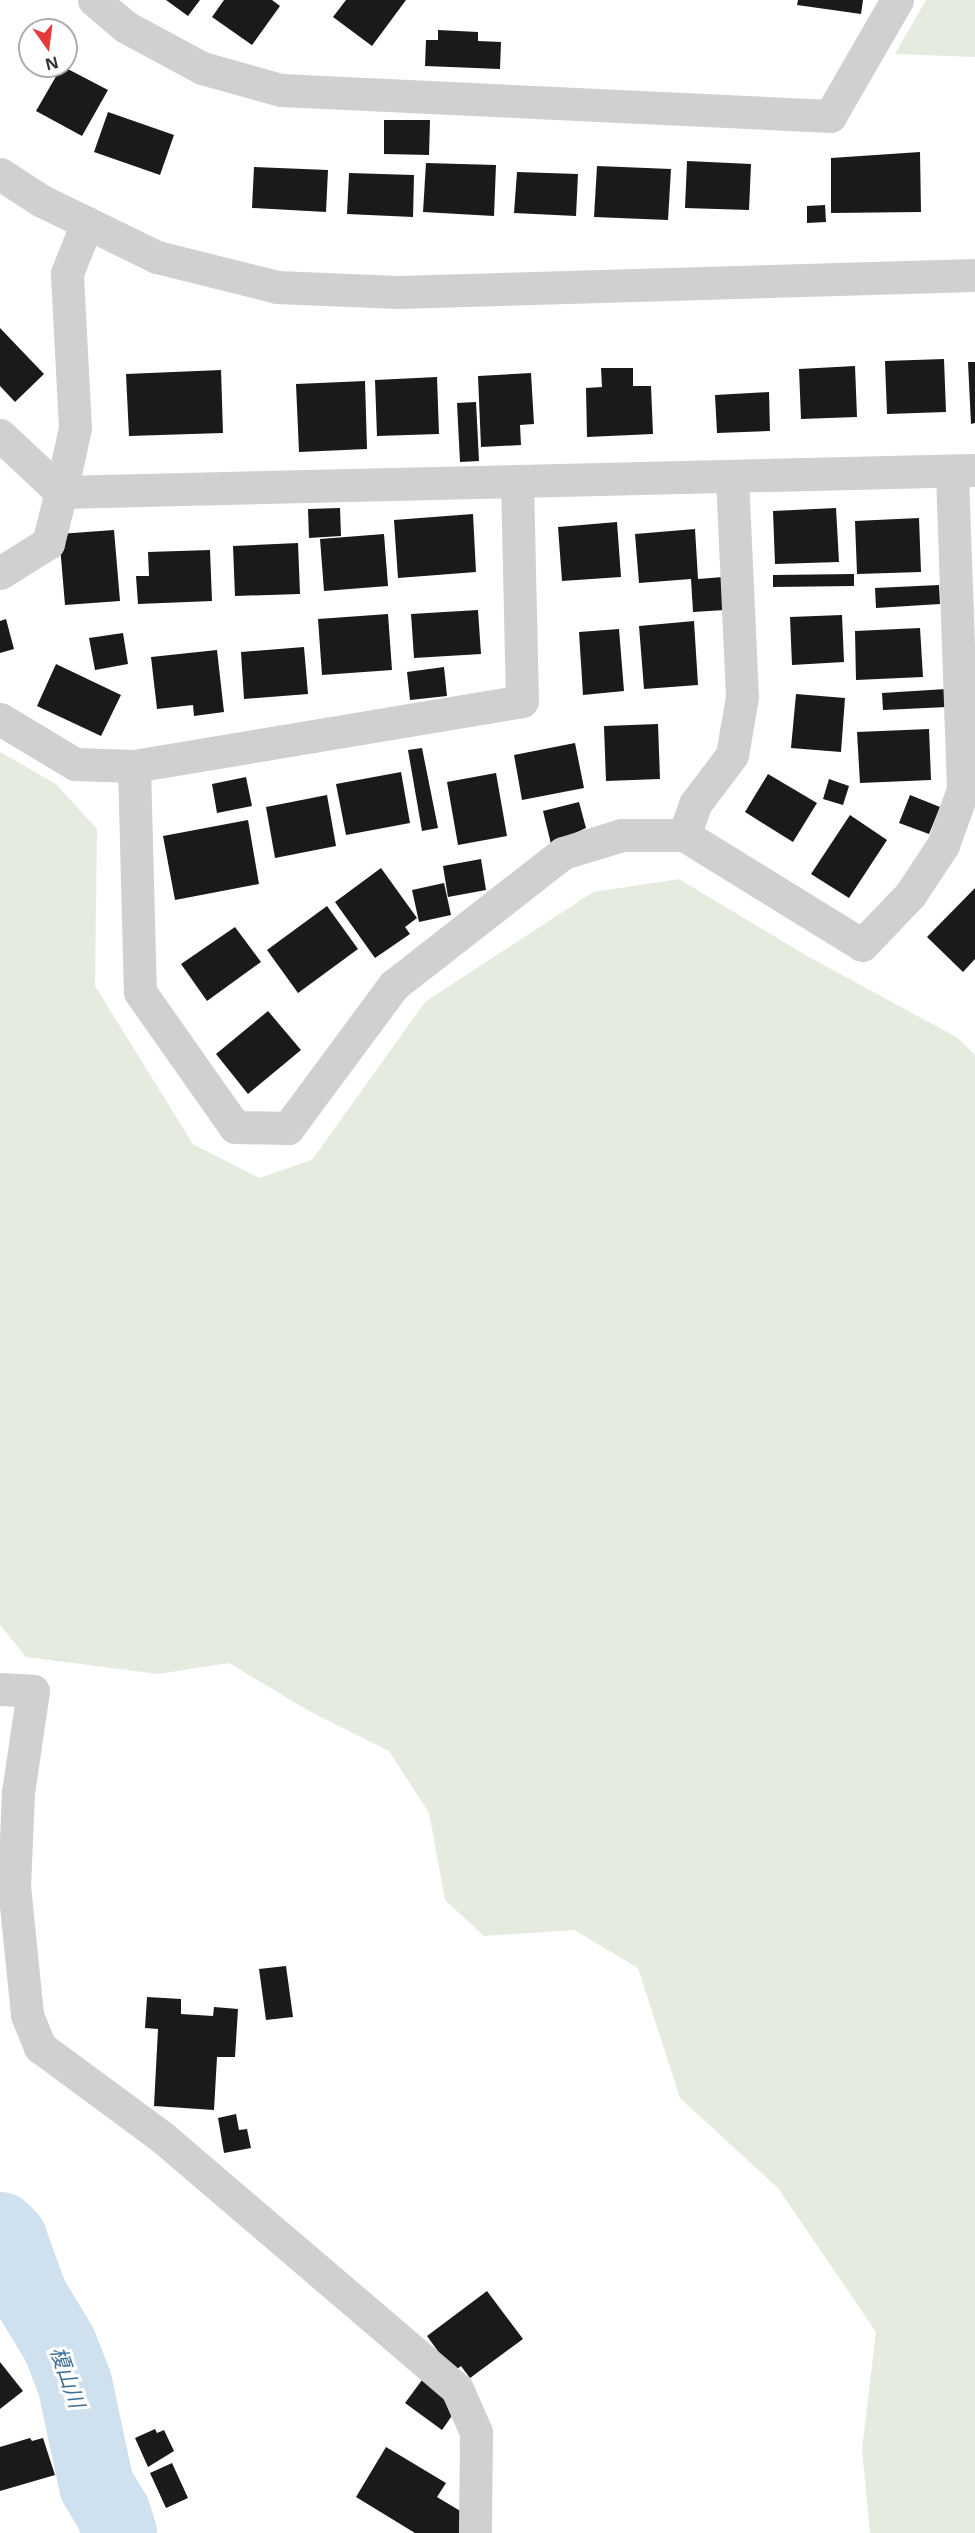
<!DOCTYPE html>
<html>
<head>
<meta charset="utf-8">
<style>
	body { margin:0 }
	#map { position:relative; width:975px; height:2533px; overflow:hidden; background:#fff; font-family:"Noto Sans","Noto Sans JP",sans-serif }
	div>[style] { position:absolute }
	.green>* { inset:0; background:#e5ecdf }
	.river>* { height:75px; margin:-37.5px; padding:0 37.5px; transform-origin:37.5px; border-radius:37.5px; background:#cfe0ee }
	.building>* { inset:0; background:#1a1a1a }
	.minor>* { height:33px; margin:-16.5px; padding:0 16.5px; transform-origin:16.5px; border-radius:16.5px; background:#d0d0d0 }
	.tertiary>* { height:33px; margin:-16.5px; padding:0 16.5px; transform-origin:16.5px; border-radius:16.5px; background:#d0d0d0 }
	span { translate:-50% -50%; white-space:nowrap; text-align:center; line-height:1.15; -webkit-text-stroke:6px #fff; paint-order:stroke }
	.water-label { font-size:21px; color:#3f7097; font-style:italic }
	.north { position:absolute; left:18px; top:18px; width:60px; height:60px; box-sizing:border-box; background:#fff; border:2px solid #adadad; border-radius:50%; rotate:166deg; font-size:16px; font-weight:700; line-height:24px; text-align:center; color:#333 }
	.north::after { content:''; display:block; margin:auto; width:21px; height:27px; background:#e6393b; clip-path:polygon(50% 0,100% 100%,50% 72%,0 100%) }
</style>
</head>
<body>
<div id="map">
	<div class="green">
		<i style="clip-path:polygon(926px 0,975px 0,975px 57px,895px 54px)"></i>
		<i style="clip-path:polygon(0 752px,56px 784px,97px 829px,95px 986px,193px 1144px,259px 1178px,312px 1160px,425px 1002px,593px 892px,679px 879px,809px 957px,958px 1038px,975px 1055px,975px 2533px,870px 2533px,862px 2449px,876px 2332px,778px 2188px,680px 2098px,638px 1968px,574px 1930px,484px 1936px,445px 1900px,429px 1813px,389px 1751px,309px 1711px,229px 1663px,158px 1674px,26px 1657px,0 1625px)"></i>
	</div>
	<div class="river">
		<i style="left:0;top:2229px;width:13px;rotate:45deg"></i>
		<i style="left:9px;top:2238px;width:62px;rotate:70.1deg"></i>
		<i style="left:30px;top:2296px;width:56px;rotate:58.9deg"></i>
		<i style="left:59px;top:2344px;width:41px;rotate:68.5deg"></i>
		<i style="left:74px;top:2382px;width:105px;rotate:77.9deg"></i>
		<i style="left:96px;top:2485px;width:33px;rotate:59deg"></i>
		<i style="left:113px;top:2513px;width:21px;rotate:73deg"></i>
	</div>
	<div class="building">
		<i style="clip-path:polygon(166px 0,200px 0,188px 16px)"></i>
		<i style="clip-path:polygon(224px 0,272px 0,280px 6px,252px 45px,212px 17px)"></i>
		<i style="clip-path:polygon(346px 0,406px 0,372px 46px,333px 17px)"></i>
		<i style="clip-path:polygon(798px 0,863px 0,861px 14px,797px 5px)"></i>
		<i style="clip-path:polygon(438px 30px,478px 32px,478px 41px,501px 42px,500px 69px,425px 66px,426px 40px,438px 40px)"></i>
		<i style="clip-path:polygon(62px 66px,108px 90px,82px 136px,36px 111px)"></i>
		<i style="clip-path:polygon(108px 112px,174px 135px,160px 175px,94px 152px)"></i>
		<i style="clip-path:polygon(384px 120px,430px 120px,429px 155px,384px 154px)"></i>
		<i style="clip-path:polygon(920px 152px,921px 212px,831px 213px,831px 158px)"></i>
		<i style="clip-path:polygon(687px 161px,751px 164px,749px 210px,685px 208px)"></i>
		<i style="clip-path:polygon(426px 163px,496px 165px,494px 216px,423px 212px)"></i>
		<i style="clip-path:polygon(597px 166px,671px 169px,668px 220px,594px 217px)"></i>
		<i style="clip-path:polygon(254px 167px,328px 170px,326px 212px,252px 208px)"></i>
		<i style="clip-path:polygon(517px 172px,578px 174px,576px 216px,514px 213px)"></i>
		<i style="clip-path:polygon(349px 173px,414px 175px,413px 217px,347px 214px)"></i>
		<i style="clip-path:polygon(825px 205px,826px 222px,807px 223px,807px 206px)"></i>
		<i style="clip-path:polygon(0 328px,44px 374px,15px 402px,0 386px)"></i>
		<i style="clip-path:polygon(944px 359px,946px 412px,887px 414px,885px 361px)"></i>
		<i style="clip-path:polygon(968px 362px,975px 362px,975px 423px,971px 424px)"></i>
		<i style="clip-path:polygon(855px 366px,857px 417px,801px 419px,799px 369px)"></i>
		<i style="clip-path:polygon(601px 368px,633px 368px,633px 386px,651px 386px,653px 434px,587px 437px,586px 388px,602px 387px)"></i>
		<i style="clip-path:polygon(221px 370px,223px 433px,129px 436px,126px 374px)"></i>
		<i style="clip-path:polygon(531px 373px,534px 424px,520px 425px,521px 445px,481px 447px,478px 376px)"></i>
		<i style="clip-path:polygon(437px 377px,439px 434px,377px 436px,375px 380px)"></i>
		<i style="clip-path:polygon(365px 381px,367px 449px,299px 452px,296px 384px)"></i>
		<i style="clip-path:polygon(769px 392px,770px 431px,717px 433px,715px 395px)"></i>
		<i style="clip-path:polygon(476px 402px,479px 461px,460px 462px,457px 403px)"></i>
		<i style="clip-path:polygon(340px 508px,341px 536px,309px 538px,308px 509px)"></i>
		<i style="clip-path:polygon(836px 508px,839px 562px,775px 564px,773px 511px)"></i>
		<i style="clip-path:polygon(473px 514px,476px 572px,398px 578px,394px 520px)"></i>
		<i style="clip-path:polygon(919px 518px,921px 572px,857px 574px,855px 521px)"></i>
		<i style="clip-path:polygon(617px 522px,621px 577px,562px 581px,558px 527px)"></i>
		<i style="clip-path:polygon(695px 529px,698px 579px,723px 577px,725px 610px,693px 612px,691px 579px,639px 583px,635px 534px)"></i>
		<i style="clip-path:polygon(114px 530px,120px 601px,65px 605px,59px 534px)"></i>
		<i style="clip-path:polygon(384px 534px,388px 586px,324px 591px,320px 539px)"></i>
		<i style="clip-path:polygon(298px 543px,300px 594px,235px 596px,233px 546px)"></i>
		<i style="clip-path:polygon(210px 550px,212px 601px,138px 604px,136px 576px,149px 576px,148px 552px)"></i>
		<i style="clip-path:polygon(854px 574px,854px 586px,773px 587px,773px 575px)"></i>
		<i style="clip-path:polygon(939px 585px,940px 604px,876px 608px,875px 588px)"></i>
		<i style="clip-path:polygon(478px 610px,481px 654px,414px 658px,411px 614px)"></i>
		<i style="clip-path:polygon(388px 614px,392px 670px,322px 675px,318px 619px)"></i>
		<i style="clip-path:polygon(842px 615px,844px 662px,792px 665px,790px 617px)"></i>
		<i style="clip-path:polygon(6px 619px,14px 649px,0 653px,0 621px)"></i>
		<i style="clip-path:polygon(694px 621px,698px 685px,644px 689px,639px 626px)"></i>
		<i style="clip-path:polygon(920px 628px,923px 677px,856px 680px,855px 631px)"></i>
		<i style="clip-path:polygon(619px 629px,624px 691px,583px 695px,579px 632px)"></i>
		<i style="clip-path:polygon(123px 633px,128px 664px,95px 670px,89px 638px)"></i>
		<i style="clip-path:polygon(304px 647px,308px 694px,244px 699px,241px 652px)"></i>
		<i style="clip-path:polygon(217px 650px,224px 712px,194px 716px,193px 705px,157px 709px,151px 657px)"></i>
		<i style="clip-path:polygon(56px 664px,121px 695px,101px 736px,37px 706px)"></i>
		<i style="clip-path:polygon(444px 667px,447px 696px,410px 700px,407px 672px)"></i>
		<i style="clip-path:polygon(946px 689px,947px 707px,883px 710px,882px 693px)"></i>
		<i style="clip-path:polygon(796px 694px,845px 698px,841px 752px,791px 748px)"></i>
		<i style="clip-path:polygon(658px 724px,660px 779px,606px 781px,604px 726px)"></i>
		<i style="clip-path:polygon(929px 729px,931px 780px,860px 783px,857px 732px)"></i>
		<i style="clip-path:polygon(575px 743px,584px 788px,522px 800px,514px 755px)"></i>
		<i style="clip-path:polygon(422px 748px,438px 828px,422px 831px,408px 750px)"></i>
		<i style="clip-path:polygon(401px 772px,410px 823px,346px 835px,336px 784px)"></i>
		<i style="clip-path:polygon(496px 773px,507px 836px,458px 845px,447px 782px)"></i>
		<i style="clip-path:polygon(768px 774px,817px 803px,793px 842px,745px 812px)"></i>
		<i style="clip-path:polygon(246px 777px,252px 806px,217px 813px,212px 784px)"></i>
		<i style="clip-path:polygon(829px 779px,849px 786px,843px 805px,823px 799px)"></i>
		<i style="clip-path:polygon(327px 795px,336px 846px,275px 858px,266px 807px)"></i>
		<i style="clip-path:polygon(910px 795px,940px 807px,929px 834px,899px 823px)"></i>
		<i style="clip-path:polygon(579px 802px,586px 828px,551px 844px,543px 811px)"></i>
		<i style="clip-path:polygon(850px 815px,887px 840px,849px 898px,811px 874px)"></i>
		<i style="clip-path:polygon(248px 820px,259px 884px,175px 900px,163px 836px)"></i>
		<i style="clip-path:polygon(481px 859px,486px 890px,448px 897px,443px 866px)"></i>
		<i style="clip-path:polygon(381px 868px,417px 918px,405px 927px,410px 934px,375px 958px,335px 902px)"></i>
		<i style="clip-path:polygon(444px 883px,451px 915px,419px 922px,412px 890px)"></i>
		<i style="clip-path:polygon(975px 888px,975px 959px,963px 972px,927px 937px)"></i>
		<i style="clip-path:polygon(327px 906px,358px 949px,298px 993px,267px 950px)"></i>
		<i style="clip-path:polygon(235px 927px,261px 962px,207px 1001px,181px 964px)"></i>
		<i style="clip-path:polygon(268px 1011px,301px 1050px,248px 1094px,216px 1054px)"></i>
		<i style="clip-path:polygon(286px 1966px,293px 2017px,266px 2020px,259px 1969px)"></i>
		<i style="clip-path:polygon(147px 1997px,181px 1999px,181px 2014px,213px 2016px,214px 2007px,238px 2009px,235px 2057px,217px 2057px,214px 2110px,154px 2106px,158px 2029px,145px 2028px)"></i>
		<i style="clip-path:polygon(236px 2114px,239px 2130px,247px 2129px,251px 2148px,224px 2153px,218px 2118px)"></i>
		<i style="clip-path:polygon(487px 2291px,523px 2339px,470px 2378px,461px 2366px,453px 2372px,427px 2336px)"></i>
		<i style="clip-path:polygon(0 2362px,23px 2391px,0 2409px)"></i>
		<i style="clip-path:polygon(425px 2376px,458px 2407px,442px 2430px,405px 2403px)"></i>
		<i style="clip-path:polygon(155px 2429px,157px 2433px,164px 2430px,174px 2451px,148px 2467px,135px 2438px)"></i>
		<i style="clip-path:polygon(30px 2438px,32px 2441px,43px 2438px,55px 2475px,0 2491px,0 2447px)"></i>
		<i style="clip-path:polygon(386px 2447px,446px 2483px,437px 2497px,467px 2515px,464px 2533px,415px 2533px,356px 2497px)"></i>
		<i style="clip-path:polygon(172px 2463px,188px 2498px,166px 2508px,150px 2473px)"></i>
	</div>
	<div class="minor">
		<i style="left:94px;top:0;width:42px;rotate:40.2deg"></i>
		<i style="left:126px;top:27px;width:86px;rotate:28.3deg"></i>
		<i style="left:202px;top:68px;width:82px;rotate:15.6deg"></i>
		<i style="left:281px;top:90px;width:550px;rotate:2.71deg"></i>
		<i style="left:830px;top:116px;width:134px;rotate:-60deg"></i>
		<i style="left:0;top:435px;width:83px;rotate:43.1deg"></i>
		<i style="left:61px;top:492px;width:912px;rotate:-1.38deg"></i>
		<i style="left:0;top:573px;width:57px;rotate:-32deg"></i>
		<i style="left:48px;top:543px;width:53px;rotate:-75.7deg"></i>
		<i style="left:61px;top:492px;width:66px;rotate:-77.7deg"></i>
		<i style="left:75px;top:428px;width:155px;rotate:-93deg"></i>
		<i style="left:67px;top:273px;width:54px;rotate:-68.2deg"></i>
		<i style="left:0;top:719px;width:87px;rotate:31deg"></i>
		<i style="left:75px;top:764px;width:59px;rotate:1.9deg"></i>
		<i style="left:134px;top:766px;width:393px;rotate:-9.5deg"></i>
		<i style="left:522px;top:701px;width:220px;rotate:-91.3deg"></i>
		<i style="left:134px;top:766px;width:226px;rotate:88.5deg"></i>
		<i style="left:140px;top:992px;width:165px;rotate:54.9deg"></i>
		<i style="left:235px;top:1127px;width:53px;rotate:1.1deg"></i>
		<i style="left:288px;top:1128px;width:178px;rotate:-53.5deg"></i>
		<i style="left:394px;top:985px;width:214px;rotate:-38deg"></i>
		<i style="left:563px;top:853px;width:62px;rotate:-17deg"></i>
		<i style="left:622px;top:835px;width:62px"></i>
		<i style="left:684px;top:835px;width:209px;rotate:31.7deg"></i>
		<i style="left:862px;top:945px;width:69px;rotate:-46.2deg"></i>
		<i style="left:910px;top:895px;width:60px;rotate:-56.6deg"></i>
		<i style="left:943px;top:845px;width:59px;rotate:-70.3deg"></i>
		<i style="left:963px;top:789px;width:318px;rotate:-92deg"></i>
		<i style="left:684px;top:835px;width:33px;rotate:-70deg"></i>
		<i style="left:695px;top:804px;width:61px;rotate:-52.9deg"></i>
		<i style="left:732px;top:755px;width:59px;rotate:-80.2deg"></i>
		<i style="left:742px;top:697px;width:221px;rotate:-92.6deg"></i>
		<i style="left:0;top:1689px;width:33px;rotate:3deg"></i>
		<i style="left:33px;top:1691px;width:102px;rotate:98.4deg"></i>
		<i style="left:18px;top:1792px;width:94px;rotate:92.4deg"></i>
		<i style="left:14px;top:1886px;width:130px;rotate:84.2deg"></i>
		<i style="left:27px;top:2015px;width:35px;rotate:68deg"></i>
		<i style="left:40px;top:2047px;width:152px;rotate:36.4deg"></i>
		<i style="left:162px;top:2137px;width:388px;rotate:40.5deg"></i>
		<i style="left:457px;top:2389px;width:47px;rotate:66.2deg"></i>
		<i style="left:476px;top:2432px;width:101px;rotate:90.6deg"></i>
	</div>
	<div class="tertiary">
		<i style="left:0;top:174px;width:50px;rotate:32.7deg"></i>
		<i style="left:42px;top:201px;width:128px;rotate:26deg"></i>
		<i style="left:157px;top:257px;width:124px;rotate:14deg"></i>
		<i style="left:277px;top:287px;width:121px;rotate:2.4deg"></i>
		<i style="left:398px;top:292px;width:577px;rotate:-1.69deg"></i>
	</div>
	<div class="water-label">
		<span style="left:68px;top:2377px;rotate:71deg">榎山川</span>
	</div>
	<div class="north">N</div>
</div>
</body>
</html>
